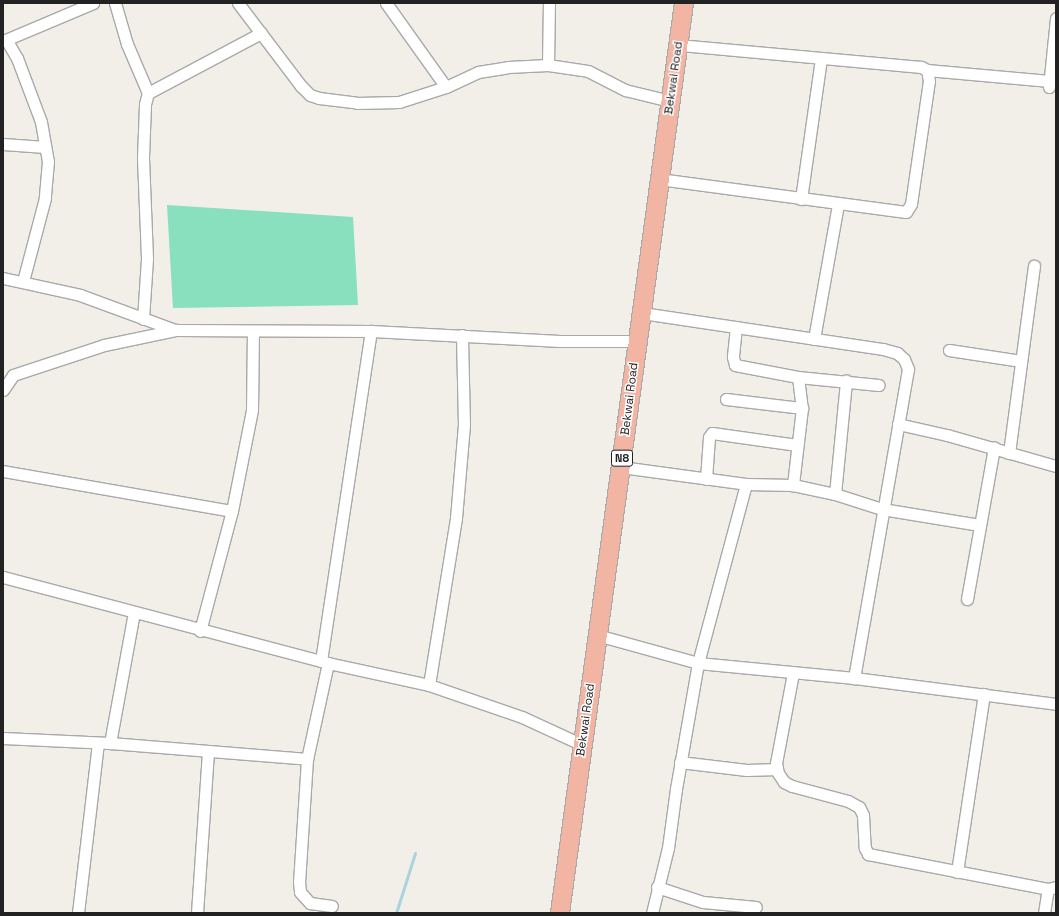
<!DOCTYPE html>
<html>
<head>
<meta charset="utf-8">
<style>
	body { margin:0 }
	#map { position:relative; width:1059px; height:916px; overflow:hidden; background:#f2efe9; font-family:"Space Grotesk",sans-serif }
	div>[style] { position:absolute }
	.pitch>* { inset:0; background:#88e0be }
	.stream>* { height:3px; margin:-1.5px; padding:0 1.5px; transform-origin:1.5px; border-radius:1.5px; background:#aad3df }
	.roads { filter:drop-shadow(1px 0 #a9a9a9) drop-shadow(-1px 0 #a9a9a9) drop-shadow(0 1px #a9a9a9) drop-shadow(0 -1px #a9a9a9) }
	.minor>* { height:11px; margin:-5.5px; padding:0 5.5px; transform-origin:5.5px; border-radius:5.5px; background:#fff }
	.trunk>* { height:18px; margin:-9px; padding:0 9px; transform-origin:9px; border-radius:9px; background:#f2b4a3 }
	span { translate:-50% -50%; white-space:nowrap; text-align:center; line-height:1.15; -webkit-text-stroke:3px #fff; paint-order:stroke }
	.shield-label span { padding:1px 3px; background:#fff; border:1px solid; border-radius:3px; -webkit-text-stroke-width:0 }
	.shield-label { font-size:11px; color:#222; font-weight:700 }
	.street-label { font-size:12px; color:#222 }
	.frame { position:absolute; inset:0; border:4px solid #222; pointer-events:none }
</style>
</head>
<body>
<div id="map">
	<div class="pitch">
		<i style="clip-path:polygon(167px 205px,353px 217px,358px 305px,173px 308px)"></i>
	</div>
	<div class="stream">
		<i style="left:396px;top:913px;width:63px;rotate:-72.4deg"></i>
	</div>
	<div class="roads">
		<div class="minor">
			<i style="left:115px;top:3px;width:43px;rotate:73.7deg"></i>
			<i style="left:127px;top:44px;width:53px;rotate:66.8deg"></i>
			<i style="left:238px;top:3px;width:104px;rotate:52.8deg"></i>
			<i style="left:301px;top:86px;width:13px;rotate:45deg"></i>
			<i style="left:310px;top:95px;width:9px;rotate:18deg"></i>
			<i style="left:319px;top:98px;width:38px;rotate:7deg"></i>
			<i style="left:357px;top:103px;width:42px;rotate:-1.4deg"></i>
			<i style="left:399px;top:102px;width:49px;rotate:-17.7deg"></i>
			<i style="left:446px;top:87px;width:35px;rotate:-25deg"></i>
			<i style="left:478px;top:72px;width:30px;rotate:-9deg"></i>
			<i style="left:508px;top:67px;width:40px;rotate:-2.9deg"></i>
			<i style="left:548px;top:65px;width:40px;rotate:8.5deg"></i>
			<i style="left:588px;top:71px;width:42px;rotate:27.2deg"></i>
			<i style="left:625px;top:90px;width:46px;rotate:13.7deg"></i>
			<i style="left:386px;top:3px;width:103px;rotate:54.5deg"></i>
			<i style="left:3px;top:41px;width:98px;rotate:-22.9deg"></i>
			<i style="left:7px;top:41px;width:20px;rotate:60deg"></i>
			<i style="left:17px;top:58px;width:68px;rotate:69.4deg"></i>
			<i style="left:41px;top:122px;width:40px;rotate:80deg"></i>
			<i style="left:48px;top:161px;width:37px;rotate:95deg"></i>
			<i style="left:45px;top:198px;width:86px;rotate:104.8deg"></i>
			<i style="left:548px;top:65px;width:62px;rotate:-89.1deg"></i>
			<i style="left:927px;top:70px;width:123px;rotate:5.1deg"></i>
			<i style="left:1049px;top:87px;width:69px;rotate:-84.2deg"></i>
			<i style="left:3px;top:144px;width:42px;rotate:4.1deg"></i>
			<i style="left:659px;top:179px;width:249px;rotate:7.6deg"></i>
			<i style="left:906px;top:212px;width:9px;rotate:-58deg"></i>
			<i style="left:911px;top:204px;width:124px;rotate:-81.7deg"></i>
			<i style="left:929px;top:81px;width:11px;rotate:-100deg"></i>
			<i style="left:927px;top:70px;width:7px;rotate:-153deg"></i>
			<i style="left:921px;top:67px;width:244px;rotate:-174.8deg"></i>
			<i style="left:801px;top:199px;width:142px;rotate:-81.9deg"></i>
			<i style="left:3px;top:278px;width:79px;rotate:12.4deg"></i>
			<i style="left:80px;top:295px;width:101px;rotate:20.2deg"></i>
			<i style="left:642px;top:313px;width:244px;rotate:8.5deg"></i>
			<i style="left:883px;top:349px;width:15px;rotate:16deg"></i>
			<i style="left:897px;top:353px;width:9px;rotate:41deg"></i>
			<i style="left:904px;top:359px;width:11px;rotate:68deg"></i>
			<i style="left:908px;top:369px;width:314px;rotate:99.9deg"></i>
			<i style="left:143px;top:319px;width:61px;rotate:-86.2deg"></i>
			<i style="left:147px;top:258px;width:101px;rotate:-92.3deg"></i>
			<i style="left:143px;top:157px;width:53px;rotate:-87.8deg"></i>
			<i style="left:145px;top:104px;width:11px;rotate:-75deg"></i>
			<i style="left:148px;top:93px;width:128px;rotate:-28deg"></i>
			<i style="left:736px;top:327px;width:30px;rotate:96deg"></i>
			<i style="left:733px;top:357px;width:8px;rotate:76deg"></i>
			<i style="left:735px;top:365px;width:64px;rotate:10.8deg"></i>
			<i style="left:798px;top:377px;width:31px;rotate:83deg"></i>
			<i style="left:802px;top:408px;width:78px;rotate:96.7deg"></i>
			<i style="left:814px;top:339px;width:137px;rotate:-79.9deg"></i>
			<i style="left:949px;top:350px;width:73px;rotate:8.7deg"></i>
			<i style="left:798px;top:377px;width:81px;rotate:5.6deg"></i>
			<i style="left:3px;top:390px;width:18px;rotate:-56deg"></i>
			<i style="left:13px;top:375px;width:96px;rotate:-18.2deg"></i>
			<i style="left:104px;top:345px;width:74px;rotate:-11.8deg"></i>
			<i style="left:176px;top:330px;width:195px;rotate:0.3deg"></i>
			<i style="left:371px;top:331px;width:189px;rotate:3deg"></i>
			<i style="left:560px;top:341px;width:77px"></i>
			<i style="left:726px;top:399px;width:77px;rotate:6.8deg"></i>
			<i style="left:898px;top:424px;width:50px;rotate:12.7deg"></i>
			<i style="left:947px;top:435px;width:113px;rotate:15.9deg"></i>
			<i style="left:1009px;top:453px;width:189px;rotate:-82.4deg"></i>
			<i style="left:621px;top:467px;width:126px;rotate:7.7deg"></i>
			<i style="left:746px;top:484px;width:47px;rotate:1.2deg"></i>
			<i style="left:793px;top:485px;width:43px;rotate:12.1deg"></i>
			<i style="left:835px;top:494px;width:49px;rotate:17.7deg"></i>
			<i style="left:882px;top:509px;width:99px;rotate:9.3deg"></i>
			<i style="left:3px;top:471px;width:232px;rotate:9.9deg"></i>
			<i style="left:706px;top:479px;width:42px;rotate:-85.9deg"></i>
			<i style="left:709px;top:437px;width:5px;rotate:-53deg"></i>
			<i style="left:712px;top:433px;width:86px;rotate:8deg"></i>
			<i style="left:835px;top:494px;width:114px;rotate:-84.4deg"></i>
			<i style="left:3px;top:577px;width:336px;rotate:14.8deg"></i>
			<i style="left:328px;top:663px;width:103px;rotate:12.3deg"></i>
			<i style="left:429px;top:685px;width:98px;rotate:19deg"></i>
			<i style="left:522px;top:717px;width:67px;rotate:24.7deg"></i>
			<i style="left:967px;top:599px;width:154px;rotate:-79.9deg"></i>
			<i style="left:200px;top:631px;width:124px;rotate:-75.1deg"></i>
			<i style="left:232px;top:511px;width:103px;rotate:-78.8deg"></i>
			<i style="left:252px;top:410px;width:79px;rotate:-89.3deg"></i>
			<i style="left:597px;top:635px;width:105px;rotate:15.5deg"></i>
			<i style="left:698px;top:663px;width:157px;rotate:5.5deg"></i>
			<i style="left:854px;top:678px;width:204px;rotate:7.3deg"></i>
			<i style="left:321px;top:661px;width:334px;rotate:-81.4deg"></i>
			<i style="left:328px;top:663px;width:98px;rotate:102.3deg"></i>
			<i style="left:307px;top:759px;width:123px;rotate:93.7deg"></i>
			<i style="left:299px;top:882px;width:10px;rotate:84deg"></i>
			<i style="left:300px;top:892px;width:15px;rotate:48deg"></i>
			<i style="left:310px;top:903px;width:22px;rotate:8deg"></i>
			<i style="left:793px;top:673px;width:92px;rotate:100.7deg"></i>
			<i style="left:776px;top:763px;width:10px;rotate:79deg"></i>
			<i style="left:778px;top:773px;width:11px;rotate:56deg"></i>
			<i style="left:784px;top:782px;width:9px;rotate:27deg"></i>
			<i style="left:792px;top:786px;width:58px;rotate:15deg"></i>
			<i style="left:848px;top:801px;width:13px;rotate:29deg"></i>
			<i style="left:859px;top:807px;width:9px;rotate:63deg"></i>
			<i style="left:863px;top:815px;width:33px;rotate:87deg"></i>
			<i style="left:865px;top:848px;width:7px;rotate:63deg"></i>
			<i style="left:868px;top:854px;width:183px;rotate:11deg"></i>
			<i style="left:1048px;top:889px;width:8px;rotate:-14deg"></i>
			<i style="left:429px;top:685px;width:169px;rotate:-80.8deg"></i>
			<i style="left:456px;top:518px;width:93px;rotate:-85.1deg"></i>
			<i style="left:464px;top:425px;width:90px;rotate:-91.3deg"></i>
			<i style="left:3px;top:738px;width:107px;rotate:2.7deg"></i>
			<i style="left:110px;top:743px;width:198px;rotate:4.6deg"></i>
			<i style="left:110px;top:743px;width:133px;rotate:-79.6deg"></i>
			<i style="left:680px;top:762px;width:67px;rotate:6.8deg"></i>
			<i style="left:747px;top:770px;width:30px;rotate:-2deg"></i>
			<i style="left:957px;top:872px;width:180px;rotate:-81.4deg"></i>
			<i style="left:657px;top:887px;width:48px;rotate:18.1deg"></i>
			<i style="left:703px;top:902px;width:53px;rotate:5.4deg"></i>
			<i style="left:78px;top:913px;width:171px;rotate:-83.3deg"></i>
			<i style="left:197px;top:913px;width:161px;rotate:-86.1deg"></i>
			<i style="left:652px;top:913px;width:67px;rotate:-76.2deg"></i>
			<i style="left:668px;top:848px;width:60px;rotate:-82.3deg"></i>
			<i style="left:676px;top:789px;width:128px;rotate:-80.1deg"></i>
			<i style="left:698px;top:663px;width:185px;rotate:-75deg"></i>
			<i style="left:1044px;top:913px;width:24px;rotate:-81deg"></i>
		</div>
		<div class="trunk">
			<i style="left:560px;top:913px;width:918px;rotate:-82.24deg"></i>
		</div>
	</div>
	<div class="shield-label">
		<span style="left:622px;top:458px">N8</span>
	</div>
	<div class="street-label">
		<span style="left:674px;top:78px;rotate:-82deg">Bekwai Road</span>
		<span style="left:630px;top:399px;rotate:-83deg">Bekwai Road</span>
		<span style="left:586px;top:720px;rotate:-82deg">Bekwai Road</span>
	</div>
	<div class="frame"></div>
</div>
</body>
</html>
